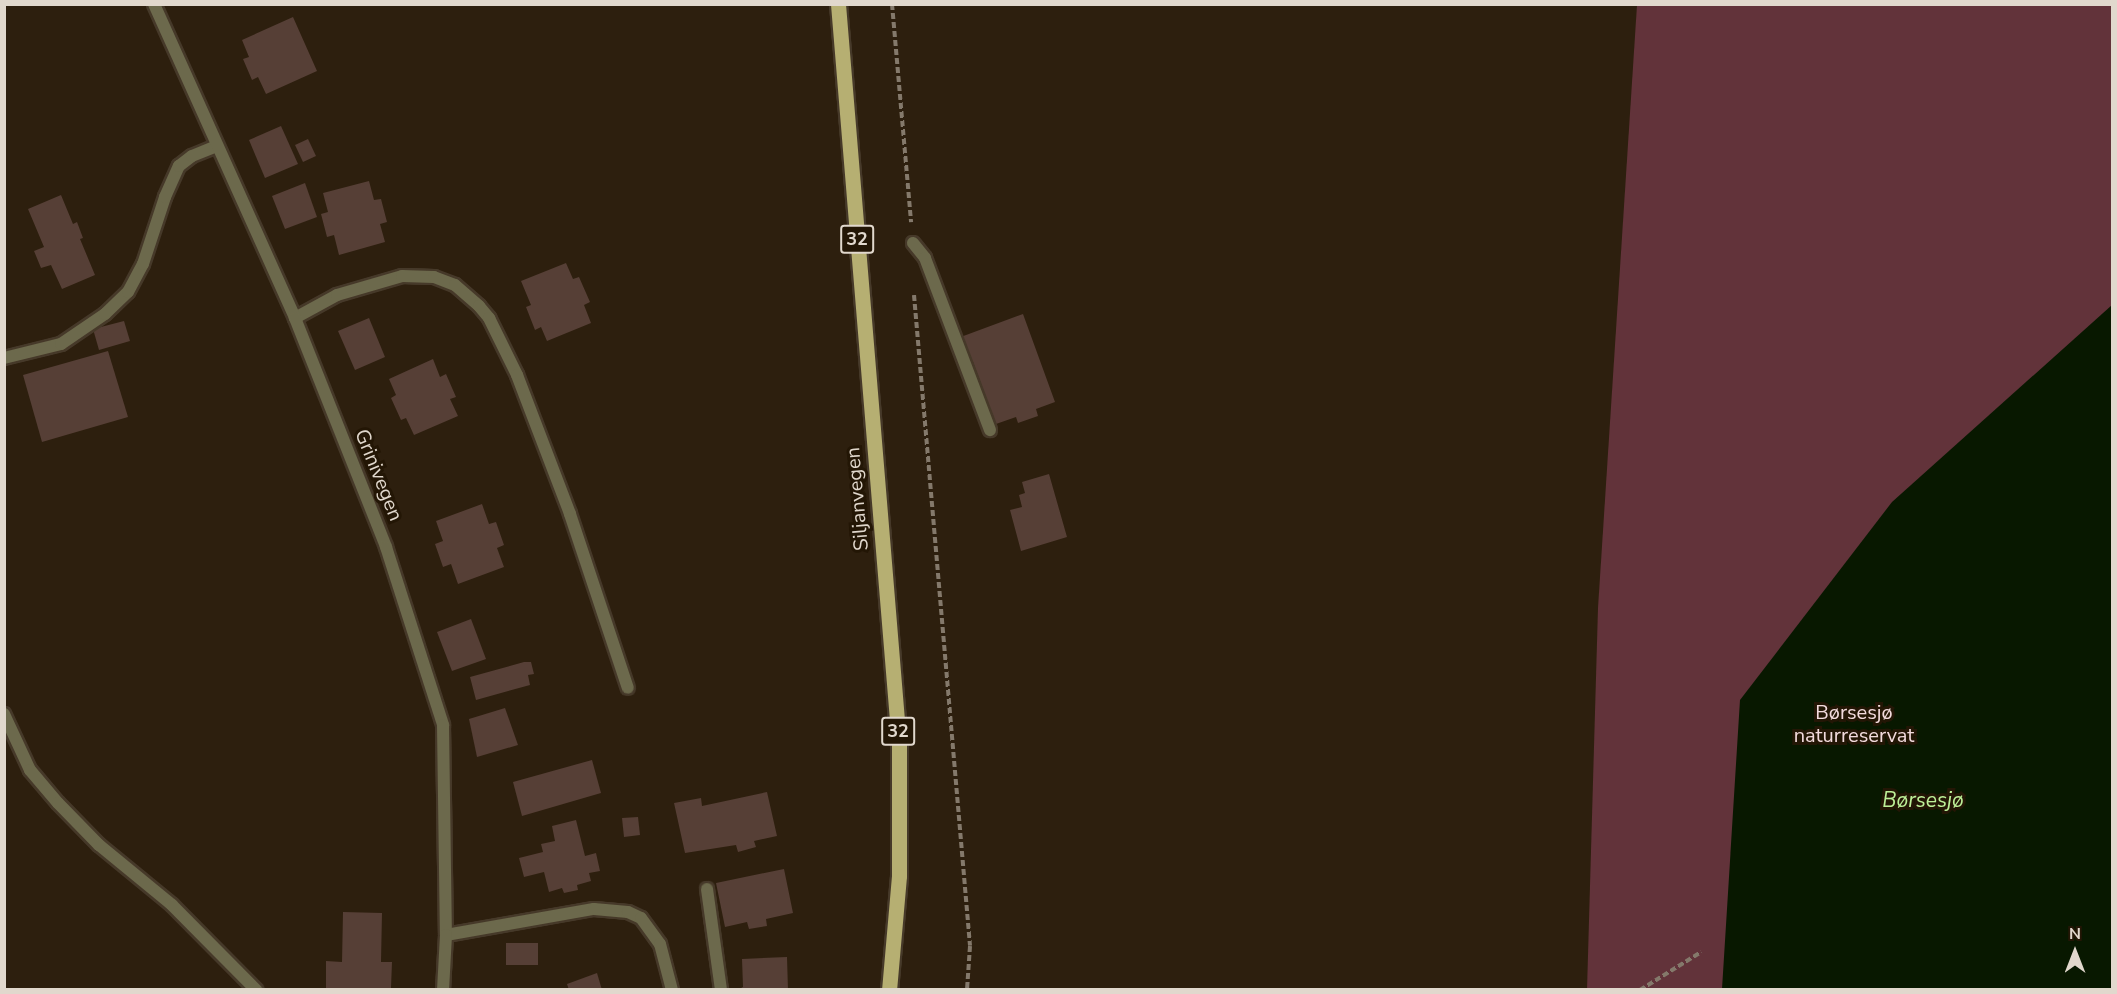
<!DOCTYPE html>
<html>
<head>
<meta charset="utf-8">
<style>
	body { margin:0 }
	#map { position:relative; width:2117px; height:994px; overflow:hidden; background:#2d1f0e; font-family:"Nunito Sans",sans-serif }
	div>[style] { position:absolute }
	.green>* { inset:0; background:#62333a }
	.water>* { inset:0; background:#081800 }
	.building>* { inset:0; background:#563f36 }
	.path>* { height:4px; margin-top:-2px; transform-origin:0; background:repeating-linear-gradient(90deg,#84796b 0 6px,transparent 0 9px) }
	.roads { filter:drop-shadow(2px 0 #463929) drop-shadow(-2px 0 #463929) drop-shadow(0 2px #463929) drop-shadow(0 -2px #463929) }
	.service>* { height:12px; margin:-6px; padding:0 6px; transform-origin:6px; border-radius:6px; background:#6c694c }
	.minor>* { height:12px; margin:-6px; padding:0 6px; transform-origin:6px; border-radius:6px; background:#6c694c }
	.primary>* { height:15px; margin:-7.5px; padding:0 7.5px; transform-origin:7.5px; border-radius:7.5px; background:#b6af72 }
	span { translate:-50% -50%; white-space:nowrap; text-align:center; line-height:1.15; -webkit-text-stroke:6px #231605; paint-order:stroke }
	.shield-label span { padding:2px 4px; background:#231605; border:2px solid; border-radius:4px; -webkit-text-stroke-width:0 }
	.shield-label { font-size:18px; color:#e1d8cd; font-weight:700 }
	.street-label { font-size:20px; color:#e1d8cd }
	.park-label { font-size:20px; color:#f2dbdd }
	.water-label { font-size:21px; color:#bdf098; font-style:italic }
	.frame { position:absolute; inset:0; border:6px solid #e1d8cd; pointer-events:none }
	.north { position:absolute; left:2045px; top:922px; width:60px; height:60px; -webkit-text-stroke:4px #231605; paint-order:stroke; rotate:0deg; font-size:16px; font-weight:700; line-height:24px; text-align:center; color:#e1d8cd }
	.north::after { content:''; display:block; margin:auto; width:21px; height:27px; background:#e1d8cd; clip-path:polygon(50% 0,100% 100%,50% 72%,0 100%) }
</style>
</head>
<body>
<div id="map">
	<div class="green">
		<i style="clip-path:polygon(1637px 5px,2112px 5px,2112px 989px,1587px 990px,1598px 608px)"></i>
	</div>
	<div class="water">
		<i style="clip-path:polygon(2112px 305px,2112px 989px,1722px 989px,1740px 700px,1892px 502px)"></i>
	</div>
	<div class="building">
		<i style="clip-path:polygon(293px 17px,317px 71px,266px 94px,258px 77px,252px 80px,243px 59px,249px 57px,242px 40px)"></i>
		<i style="clip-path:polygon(281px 126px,298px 164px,265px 178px,249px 140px)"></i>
		<i style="clip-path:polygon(308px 139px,316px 156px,303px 162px,295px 145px)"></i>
		<i style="clip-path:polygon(369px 181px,374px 200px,381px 199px,387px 222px,380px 224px,385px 242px,339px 255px,334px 235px,327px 237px,321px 214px,328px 212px,323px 193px)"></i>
		<i style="clip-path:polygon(305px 183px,317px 217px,285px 229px,272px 196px)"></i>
		<i style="clip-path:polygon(61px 195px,73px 224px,77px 222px,83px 238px,80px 239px,95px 275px,62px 289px,51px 265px,41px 268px,34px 251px,44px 247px,28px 209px)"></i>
		<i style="clip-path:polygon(566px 263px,573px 279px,579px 277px,590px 302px,584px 305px,591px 323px,547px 341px,541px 327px,535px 330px,526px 307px,531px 305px,521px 281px)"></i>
		<i style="clip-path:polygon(1023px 314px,1055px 402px,1036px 409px,1038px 416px,1018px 423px,1016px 417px,996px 424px,973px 362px,967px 364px,958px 338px)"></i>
		<i style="clip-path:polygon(369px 318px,385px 357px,355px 370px,338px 331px)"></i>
		<i style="clip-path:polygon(124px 321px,130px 341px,99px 350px,93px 329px)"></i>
		<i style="clip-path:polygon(108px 351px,128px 417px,42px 442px,23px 375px)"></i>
		<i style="clip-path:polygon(433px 359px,440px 377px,446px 374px,456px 397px,450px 399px,458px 416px,414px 435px,406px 418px,401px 420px,391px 398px,396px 395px,389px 379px)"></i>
		<i style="clip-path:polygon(1049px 474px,1067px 537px,1021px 551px,1010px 510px,1022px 507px,1019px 495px,1025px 493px,1022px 482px)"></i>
		<i style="clip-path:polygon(482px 504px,489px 524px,496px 522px,504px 545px,497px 548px,504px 567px,458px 584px,451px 564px,443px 567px,435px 544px,443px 541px,436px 521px)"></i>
		<i style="clip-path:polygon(471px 619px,486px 659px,452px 671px,437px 632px)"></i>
		<i style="clip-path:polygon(524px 662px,531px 662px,534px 674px,528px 675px,530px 685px,476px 700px,470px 677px)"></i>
		<i style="clip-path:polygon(505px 708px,518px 745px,477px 757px,469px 719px)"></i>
		<i style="clip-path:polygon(592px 760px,601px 793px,522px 816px,513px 782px)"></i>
		<i style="clip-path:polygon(767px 792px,777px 836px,754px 841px,756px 847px,738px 852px,736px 845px,685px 853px,674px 803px,701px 798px,702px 806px)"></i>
		<i style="clip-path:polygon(638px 817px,640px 835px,624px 837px,622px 818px)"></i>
		<i style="clip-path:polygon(576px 820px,585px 856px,596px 853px,600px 871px,589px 873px,591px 881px,577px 885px,578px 890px,564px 893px,562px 888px,549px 892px,544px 872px,524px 877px,519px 858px,543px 852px,541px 844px,555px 841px,552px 826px)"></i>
		<i style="clip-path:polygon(784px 869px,793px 913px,766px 919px,767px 926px,749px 929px,747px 922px,725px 927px,716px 883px)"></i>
		<i style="clip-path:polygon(343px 912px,382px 913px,381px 962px,392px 962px,391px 988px,326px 990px,326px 961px,342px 962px)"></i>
		<i style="clip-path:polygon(506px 943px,538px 943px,538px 965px,506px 965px)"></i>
		<i style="clip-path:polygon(787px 957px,788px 990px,737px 990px,743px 987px,742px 959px)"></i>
		<i style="clip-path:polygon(597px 973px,602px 990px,569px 990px,567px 984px)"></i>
	</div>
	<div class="path">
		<i style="left:892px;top:4px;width:219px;rotate:85deg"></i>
		<i style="left:914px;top:295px;width:653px;rotate:85.08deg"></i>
		<i style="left:970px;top:946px;width:44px;rotate:93.9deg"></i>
		<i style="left:1640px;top:990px;width:72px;rotate:-31.9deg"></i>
	</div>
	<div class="roads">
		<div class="service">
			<i style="left:913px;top:243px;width:19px;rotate:51deg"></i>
			<i style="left:925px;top:258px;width:184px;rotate:69.3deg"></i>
			<i style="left:295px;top:318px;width:48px;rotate:-28.7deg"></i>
			<i style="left:337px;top:295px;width:68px;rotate:-16.3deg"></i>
			<i style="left:402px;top:276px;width:32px;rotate:2deg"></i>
			<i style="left:434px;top:277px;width:22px;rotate:21deg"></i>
			<i style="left:455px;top:285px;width:32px;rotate:41deg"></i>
			<i style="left:479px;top:306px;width:16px;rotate:50deg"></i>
			<i style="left:489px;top:318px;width:64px;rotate:63.8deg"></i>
			<i style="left:517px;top:375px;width:149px;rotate:69.1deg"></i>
			<i style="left:570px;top:514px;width:183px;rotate:71.6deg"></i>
			<i style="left:4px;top:358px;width:59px;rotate:-13.8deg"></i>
			<i style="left:61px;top:344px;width:53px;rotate:-34.3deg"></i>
			<i style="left:105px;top:314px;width:32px;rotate:-44deg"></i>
			<i style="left:128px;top:292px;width:32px;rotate:-62deg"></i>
			<i style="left:143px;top:264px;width:71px;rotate:-71.8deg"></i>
			<i style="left:165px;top:197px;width:34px;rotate:-66deg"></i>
			<i style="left:179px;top:166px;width:16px;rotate:-38deg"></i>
			<i style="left:192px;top:156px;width:27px;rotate:-22deg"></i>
			<i style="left:707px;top:889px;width:102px;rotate:82.1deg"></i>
			<i style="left:446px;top:935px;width:150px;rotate:-10deg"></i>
			<i style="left:594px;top:909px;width:34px;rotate:5deg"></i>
			<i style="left:628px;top:912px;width:14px;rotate:25deg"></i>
			<i style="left:641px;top:918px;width:32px;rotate:54deg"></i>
			<i style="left:660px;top:944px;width:48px;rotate:75.4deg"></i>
		</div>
		<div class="minor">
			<i style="left:154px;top:4px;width:344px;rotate:65.8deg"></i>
			<i style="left:295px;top:318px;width:246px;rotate:68.3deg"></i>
			<i style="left:386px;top:547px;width:187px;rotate:72.2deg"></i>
			<i style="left:443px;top:725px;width:210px;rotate:89.2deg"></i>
			<i style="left:446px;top:935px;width:55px;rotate:93.1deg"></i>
			<i style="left:4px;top:714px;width:62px;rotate:65.1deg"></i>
			<i style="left:30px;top:770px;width:43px;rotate:49.7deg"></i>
			<i style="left:58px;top:803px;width:59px;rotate:45.7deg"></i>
			<i style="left:99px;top:845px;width:94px;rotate:39.4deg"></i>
			<i style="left:172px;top:905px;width:120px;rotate:45.3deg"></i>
		</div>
		<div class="primary">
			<i style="left:838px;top:4px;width:743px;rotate:85.29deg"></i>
			<i style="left:899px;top:744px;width:132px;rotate:90deg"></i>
			<i style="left:899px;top:876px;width:114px;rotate:95deg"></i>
		</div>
	</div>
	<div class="shield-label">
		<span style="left:857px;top:239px">32</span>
		<span style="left:898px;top:731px">32</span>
	</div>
	<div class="street-label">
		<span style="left:379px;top:475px;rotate:68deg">Grinivegen</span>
		<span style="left:857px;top:499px;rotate:-95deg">Siljanvegen</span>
	</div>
	<div class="park-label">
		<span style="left:1854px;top:724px">Børsesjø<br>naturreservat</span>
	</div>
	<div class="water-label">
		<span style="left:1923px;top:800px">Børsesjø</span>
	</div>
	<div class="frame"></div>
	<div class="north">N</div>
</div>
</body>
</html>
